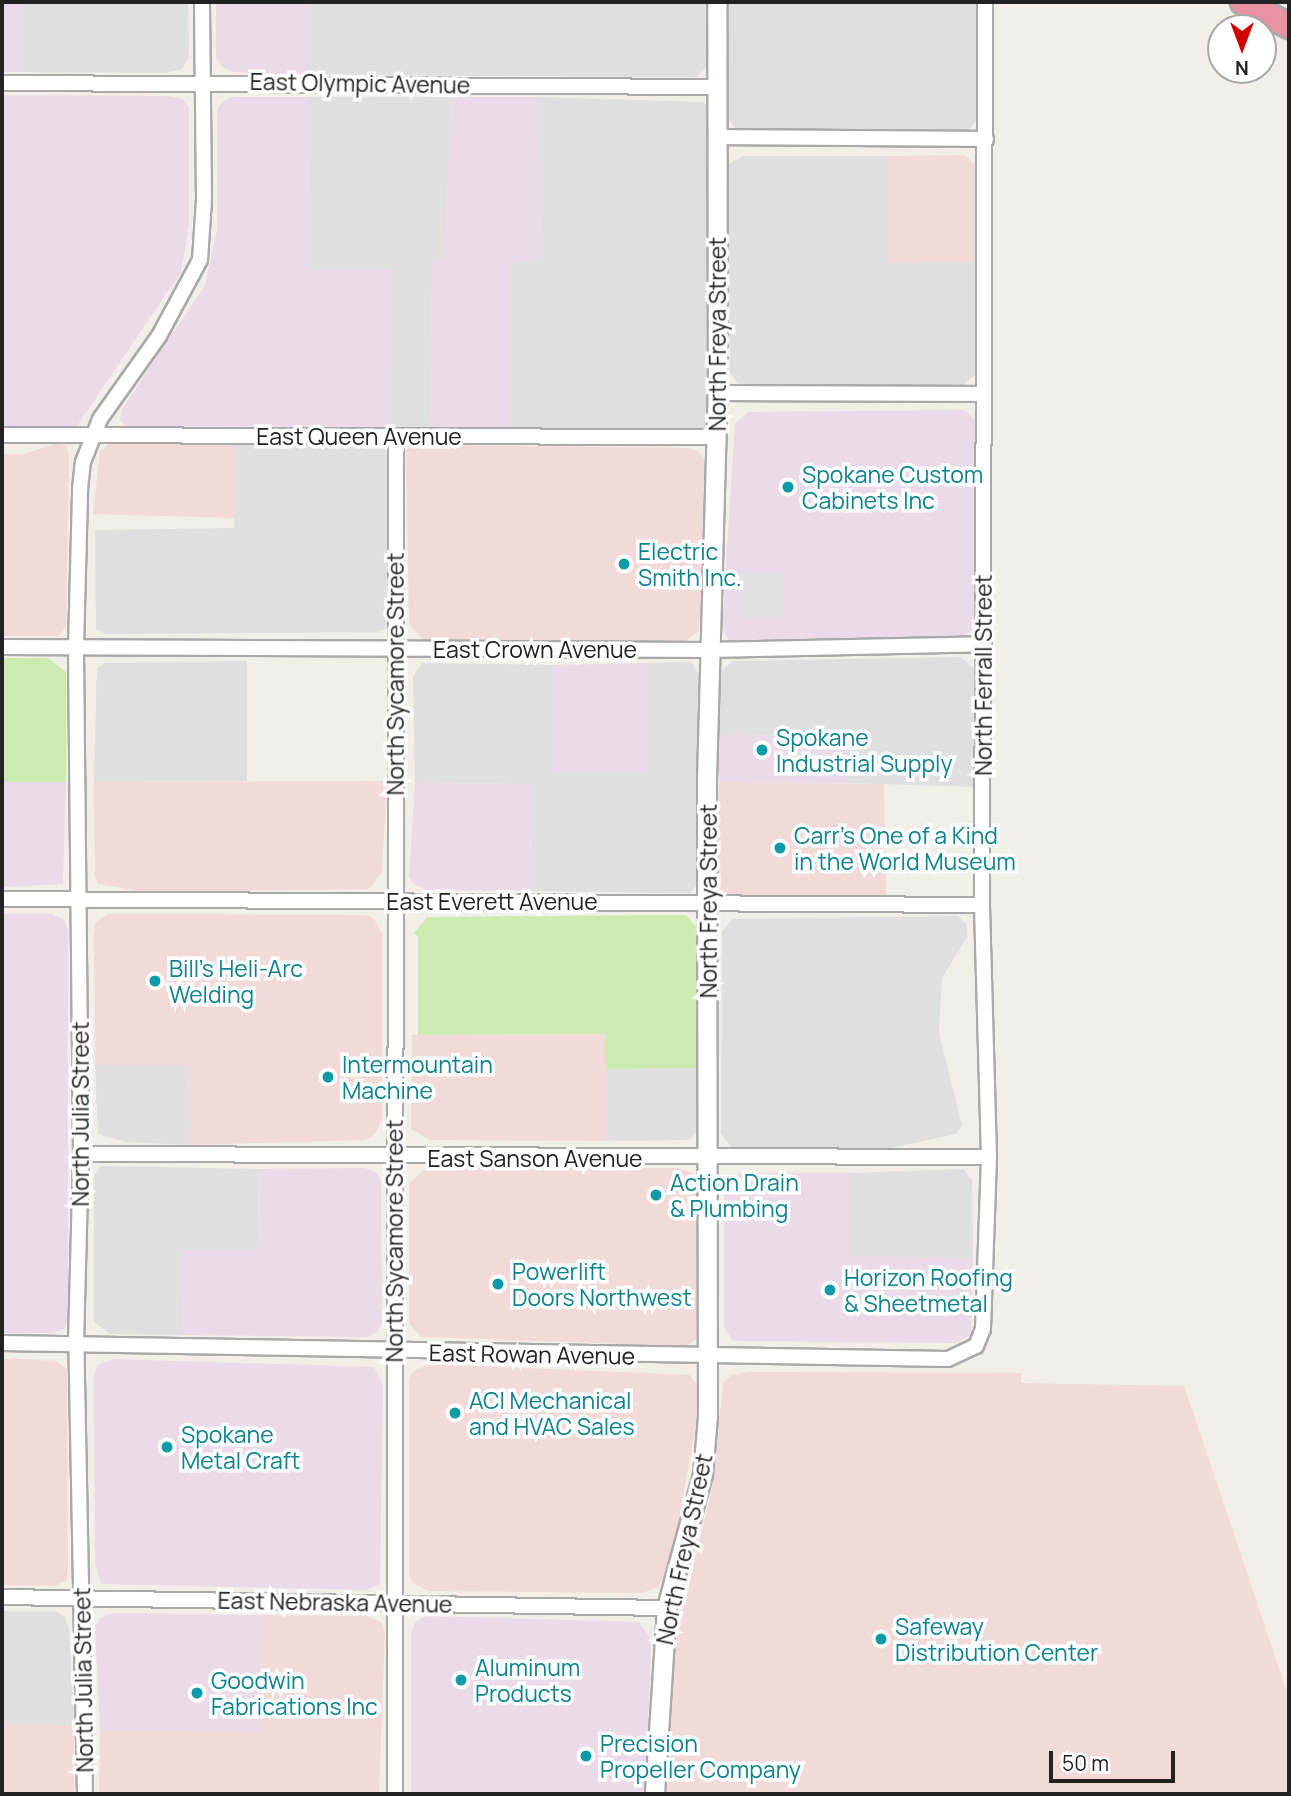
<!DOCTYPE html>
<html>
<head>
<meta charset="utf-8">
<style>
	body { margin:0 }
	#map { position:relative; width:1291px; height:1796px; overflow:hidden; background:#f2efe9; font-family:Manrope,sans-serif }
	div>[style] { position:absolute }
	.residential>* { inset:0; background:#e0dfdf }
	.commercial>* { inset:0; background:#f2dad9 }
	.industrial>* { inset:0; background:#ebdbe8 }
	.grass>* { inset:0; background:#cdebb0 }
	.parking>* { inset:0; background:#e2e2e2 }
	.roads { filter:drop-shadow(2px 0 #a9a9a9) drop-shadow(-2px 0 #a9a9a9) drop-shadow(0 2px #a9a9a9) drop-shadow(0 -2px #a9a9a9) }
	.minor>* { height:14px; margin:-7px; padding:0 7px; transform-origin:7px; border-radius:7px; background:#fff }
	.tertiary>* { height:18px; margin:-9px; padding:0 9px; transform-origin:9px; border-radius:9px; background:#fff }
	.motorway>* { height:24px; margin:-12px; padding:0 12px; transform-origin:12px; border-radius:12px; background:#e892a2 }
	.dots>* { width:19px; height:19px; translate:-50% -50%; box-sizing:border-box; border:4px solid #fff; border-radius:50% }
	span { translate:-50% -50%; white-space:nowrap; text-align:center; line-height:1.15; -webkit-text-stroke:7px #fff; paint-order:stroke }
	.street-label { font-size:23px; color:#222 }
	.culture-label { font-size:23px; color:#0d838f }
	.left { translate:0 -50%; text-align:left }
	.frame { position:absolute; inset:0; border:4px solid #222; pointer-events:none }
	.north { position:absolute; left:1207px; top:14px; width:70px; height:70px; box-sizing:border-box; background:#fff; border:2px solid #a7a7a7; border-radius:50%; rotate:180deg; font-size:19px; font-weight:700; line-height:28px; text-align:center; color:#222 }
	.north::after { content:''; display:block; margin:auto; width:24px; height:32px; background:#d40000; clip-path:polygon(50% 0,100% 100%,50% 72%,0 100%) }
	.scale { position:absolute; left:1049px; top:1751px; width:126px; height:32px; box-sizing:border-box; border:4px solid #222; border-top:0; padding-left:9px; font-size:21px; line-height:24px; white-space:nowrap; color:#222; -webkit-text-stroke:5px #fff; paint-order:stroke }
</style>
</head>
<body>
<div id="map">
	<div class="residential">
		<i style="clip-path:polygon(21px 2px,188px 2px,189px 57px,182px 69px,166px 73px,21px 72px)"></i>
		<i style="clip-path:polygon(307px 2px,709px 2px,709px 64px,697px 77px,307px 75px)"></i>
		<i style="clip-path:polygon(727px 2px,978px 2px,980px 115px,969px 130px,736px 129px,727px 117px)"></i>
		<i style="clip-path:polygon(308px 97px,451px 97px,445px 261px,432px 261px,431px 427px,389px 427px,389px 270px,307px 270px)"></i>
		<i style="clip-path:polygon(538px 97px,704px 102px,710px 111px,712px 421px,707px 429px,509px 428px,509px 261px,540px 260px)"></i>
		<i style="clip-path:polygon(743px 156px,887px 156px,887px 263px,976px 262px,977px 373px,959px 388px,741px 388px,729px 371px,729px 164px)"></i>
		<i style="clip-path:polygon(234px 443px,382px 446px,389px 453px,391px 619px,387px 628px,376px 632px,105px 634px,96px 629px,95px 530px,234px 528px)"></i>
		<i style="clip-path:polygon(961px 657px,978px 672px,978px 787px,848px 783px,847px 736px,718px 735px,720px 672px,733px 661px)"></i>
		<i style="clip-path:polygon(247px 661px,247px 781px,94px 782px,97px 668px,105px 663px)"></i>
		<i style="clip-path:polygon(691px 662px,698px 673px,697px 884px,690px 893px,531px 891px,530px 784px,415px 783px,413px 677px,422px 663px,553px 665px,553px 772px,648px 771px,646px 663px)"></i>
		<i style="clip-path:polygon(958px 916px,967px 925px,967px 937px,942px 978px,939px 1034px,962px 1125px,956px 1134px,886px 1149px,731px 1147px,721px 1133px,722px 931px,733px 919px)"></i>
		<i style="clip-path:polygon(95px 1065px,188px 1065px,190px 1145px,126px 1142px,98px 1134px)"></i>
		<i style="clip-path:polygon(701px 1068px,699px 1129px,689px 1140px,606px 1141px,606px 1069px)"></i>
		<i style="clip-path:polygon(101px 1166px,258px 1169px,259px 1250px,181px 1250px,183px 1335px,110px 1334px,94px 1322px,94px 1176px)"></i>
		<i style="clip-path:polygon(963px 1169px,972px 1180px,973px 1258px,849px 1256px,849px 1173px)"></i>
		<i style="clip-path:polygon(2px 1611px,55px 1611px,64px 1616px,69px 1628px,74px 1725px,2px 1724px)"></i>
	</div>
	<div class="commercial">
		<i style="clip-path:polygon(964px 155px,977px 165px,976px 262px,887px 263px,887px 156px)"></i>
		<i style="clip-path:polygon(131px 441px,234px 443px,234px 518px,93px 514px,100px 451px,112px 442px)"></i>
		<i style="clip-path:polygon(58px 443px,66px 446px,69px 455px,66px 626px,59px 636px,2px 636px,2px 454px,24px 454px)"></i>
		<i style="clip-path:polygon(416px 445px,689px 448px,699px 452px,709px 468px,699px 631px,683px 643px,423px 640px,409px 624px,406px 450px)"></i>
		<i style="clip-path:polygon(387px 781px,382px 872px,369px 889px,145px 892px,98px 884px,95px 876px,94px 782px)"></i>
		<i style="clip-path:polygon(719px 782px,884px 784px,886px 899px,726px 896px,718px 886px)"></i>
		<i style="clip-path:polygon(109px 914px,366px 915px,374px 919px,382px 934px,382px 1120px,374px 1135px,365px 1140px,190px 1145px,188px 1065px,95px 1065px,94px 933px,96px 922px)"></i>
		<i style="clip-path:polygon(606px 1034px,606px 1141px,430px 1140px,411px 1129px,412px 1035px)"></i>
		<i style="clip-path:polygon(426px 1168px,678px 1168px,696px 1174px,701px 1327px,697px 1339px,685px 1346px,421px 1337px,409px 1323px,409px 1183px)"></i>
		<i style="clip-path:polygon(2px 1358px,55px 1361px,67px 1369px,68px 1569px,67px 1580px,55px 1586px,2px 1585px)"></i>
		<i style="clip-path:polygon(429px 1364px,690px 1375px,699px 1388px,696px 1425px,670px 1568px,658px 1587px,642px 1593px,428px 1591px,413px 1583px,409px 1575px,409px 1381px,412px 1372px)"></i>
		<i style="clip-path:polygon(749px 1372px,1021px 1373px,1021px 1383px,1184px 1386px,1289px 1697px,1289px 1794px,667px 1794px,674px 1644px,713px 1485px,723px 1383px,732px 1375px)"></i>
		<i style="clip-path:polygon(260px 1615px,367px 1616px,381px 1622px,385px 1632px,379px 1794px,99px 1794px,100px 1730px,258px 1731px)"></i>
		<i style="clip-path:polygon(2px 1724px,74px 1725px,74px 1794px,2px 1794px)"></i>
	</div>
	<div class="industrial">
		<i style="clip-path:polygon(2px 2px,21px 2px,21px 72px,2px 72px)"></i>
		<i style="clip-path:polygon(216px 2px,307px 2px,307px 75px,233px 72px,222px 67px,216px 57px)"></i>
		<i style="clip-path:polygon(2px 95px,169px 96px,183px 99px,189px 108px,189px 226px,181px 272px,77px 426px,70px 428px,2px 427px)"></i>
		<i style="clip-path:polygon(233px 97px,308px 97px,307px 270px,390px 270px,389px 427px,125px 426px,120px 419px,122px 409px,205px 285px,217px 230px,217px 110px,222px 102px)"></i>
		<i style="clip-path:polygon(451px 97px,538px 97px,540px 260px,509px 262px,509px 428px,431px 427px,432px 261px,445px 261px)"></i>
		<i style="clip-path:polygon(965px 410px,981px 426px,981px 617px,975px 628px,961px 638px,729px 640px,722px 627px,735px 424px,748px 412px)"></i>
		<i style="clip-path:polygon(646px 663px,649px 771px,553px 772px,553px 665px)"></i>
		<i style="clip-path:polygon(718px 735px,848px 736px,848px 783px,719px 782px)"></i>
		<i style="clip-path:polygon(2px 782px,66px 782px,63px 884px,2px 887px)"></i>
		<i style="clip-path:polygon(415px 783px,530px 784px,531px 891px,425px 890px,415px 885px,409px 877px)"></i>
		<i style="clip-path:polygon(2px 914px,52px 914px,64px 920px,68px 929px,68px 1319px,64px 1329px,54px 1333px,2px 1333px)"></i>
		<i style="clip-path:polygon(365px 1168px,377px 1173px,381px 1183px,382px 1323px,377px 1332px,367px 1337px,183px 1335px,181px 1250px,259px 1250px,258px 1169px)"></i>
		<i style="clip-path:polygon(740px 1173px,849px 1173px,849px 1256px,973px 1258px,971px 1335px,955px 1343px,733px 1341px,724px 1327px,724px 1184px)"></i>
		<i style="clip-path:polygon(113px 1359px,374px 1367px,383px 1385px,380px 1584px,366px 1590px,101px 1584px,95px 1563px,94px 1376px,98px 1365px)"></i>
		<i style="clip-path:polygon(115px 1613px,260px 1615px,259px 1732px,100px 1730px,95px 1627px,100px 1618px)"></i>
		<i style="clip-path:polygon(426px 1616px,639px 1622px,651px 1640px,646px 1794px,411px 1794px,411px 1634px,415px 1622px)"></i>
	</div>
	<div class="grass">
		<i style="clip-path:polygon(2px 658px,48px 658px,66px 672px,66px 782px,2px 782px)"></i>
		<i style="clip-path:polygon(686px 915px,699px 930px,701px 1068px,606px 1069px,605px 1034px,418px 1035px,418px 937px,414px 933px,427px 917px)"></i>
	</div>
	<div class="parking">
		<i style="clip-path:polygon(741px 573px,784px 573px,784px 617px,741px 617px)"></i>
	</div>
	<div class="roads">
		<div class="minor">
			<i style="left:2px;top:83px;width:716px;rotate:0.32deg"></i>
			<i style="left:718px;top:137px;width:268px;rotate:0.4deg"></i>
			<i style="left:718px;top:393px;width:266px;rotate:0.2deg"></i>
			<i style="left:2px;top:435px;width:715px;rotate:0.16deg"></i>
			<i style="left:2px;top:647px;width:706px;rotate:0.24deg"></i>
			<i style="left:708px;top:650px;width:276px;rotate:-1.2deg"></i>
			<i style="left:2px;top:899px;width:980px;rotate:0.35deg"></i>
			<i style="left:81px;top:1154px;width:908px;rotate:0.19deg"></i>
			<i style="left:2px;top:1343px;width:946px;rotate:0.97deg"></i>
			<i style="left:948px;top:1359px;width:31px;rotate:-25deg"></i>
			<i style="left:976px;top:1346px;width:18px;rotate:-68deg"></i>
			<i style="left:983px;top:1329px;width:172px;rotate:-88deg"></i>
			<i style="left:989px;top:1157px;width:252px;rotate:-91.6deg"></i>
			<i style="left:982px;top:905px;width:903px;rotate:-89.81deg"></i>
			<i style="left:2px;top:1597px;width:665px;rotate:0.95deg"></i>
			<i style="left:85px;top:1794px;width:451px;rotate:-91.1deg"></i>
			<i style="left:76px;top:1343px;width:189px;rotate:-88.5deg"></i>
			<i style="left:81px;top:1154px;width:507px;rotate:-90.57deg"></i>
			<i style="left:76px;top:647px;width:158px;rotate:-88.5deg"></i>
			<i style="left:80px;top:489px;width:27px;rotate:-84deg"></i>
			<i style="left:83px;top:462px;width:46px;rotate:-68.4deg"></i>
			<i style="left:100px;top:419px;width:102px;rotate:-54.6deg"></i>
			<i style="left:159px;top:336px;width:86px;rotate:-61.7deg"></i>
			<i style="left:200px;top:260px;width:61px;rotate:-86.2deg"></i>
			<i style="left:204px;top:199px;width:197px;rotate:-90.6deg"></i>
			<i style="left:395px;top:1794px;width:1358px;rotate:-89.96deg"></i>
		</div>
		<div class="tertiary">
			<i style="left:655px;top:1794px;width:186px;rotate:-86.3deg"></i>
			<i style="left:667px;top:1608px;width:138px;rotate:-74.9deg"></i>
			<i style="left:703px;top:1475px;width:58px;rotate:-85.1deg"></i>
			<i style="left:708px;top:1417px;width:638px;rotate:-90.09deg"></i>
			<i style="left:707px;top:779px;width:386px;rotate:-88.4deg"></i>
			<i style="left:718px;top:393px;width:391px;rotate:-90.1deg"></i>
		</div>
		<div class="motorway">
			<i style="left:1243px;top:2px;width:52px;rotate:27.6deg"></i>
		</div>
	</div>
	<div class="dots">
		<i style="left:788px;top:487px;background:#0f9aa8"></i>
		<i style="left:624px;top:564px;background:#0f9aa8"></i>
		<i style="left:762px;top:750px;background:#0f9aa8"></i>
		<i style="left:780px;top:848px;background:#0f9aa8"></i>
		<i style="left:155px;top:981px;background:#0f9aa8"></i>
		<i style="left:328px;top:1077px;background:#0f9aa8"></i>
		<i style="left:656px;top:1195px;background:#0f9aa8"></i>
		<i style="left:498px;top:1284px;background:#0f9aa8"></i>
		<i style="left:830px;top:1290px;background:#0f9aa8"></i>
		<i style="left:455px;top:1413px;background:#0f9aa8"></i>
		<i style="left:167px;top:1447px;background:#0f9aa8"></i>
		<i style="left:881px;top:1639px;background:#0f9aa8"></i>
		<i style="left:461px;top:1680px;background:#0f9aa8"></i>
		<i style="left:197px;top:1693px;background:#0f9aa8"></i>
		<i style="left:586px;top:1756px;background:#0f9aa8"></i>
	</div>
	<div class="street-label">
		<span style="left:360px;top:83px;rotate:1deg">East Olympic Avenue</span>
		<span style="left:717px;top:334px;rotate:-90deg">North Freya Street</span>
		<span style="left:359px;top:436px">East Queen Avenue</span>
		<span style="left:535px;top:649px">East Crown Avenue</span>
		<span style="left:395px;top:674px;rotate:-90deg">North Sycamore Street</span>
		<span style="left:983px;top:675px;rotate:-90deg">North Ferrall Street</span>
		<span style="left:492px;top:901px">East Everett Avenue</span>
		<span style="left:708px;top:901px;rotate:-90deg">North Freya Street</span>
		<span style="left:80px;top:1114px;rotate:-90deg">North Julia Street</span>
		<span style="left:535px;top:1158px">East Sanson Avenue</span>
		<span style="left:394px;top:1241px;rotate:-90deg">North Sycamore Street</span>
		<span style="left:532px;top:1354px;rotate:1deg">East Rowan Avenue</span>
		<span style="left:684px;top:1549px;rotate:-78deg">North Freya Street</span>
		<span style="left:335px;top:1602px;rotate:1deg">East Nebraska Avenue</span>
		<span style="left:83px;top:1680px;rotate:-91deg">North Julia Street</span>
	</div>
	<div class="culture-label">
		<span class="left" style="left:802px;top:487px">Spokane Custom<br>Cabinets Inc</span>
		<span class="left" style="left:638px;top:564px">Electric<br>Smith Inc.</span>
		<span class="left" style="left:776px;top:750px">Spokane<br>Industrial Supply</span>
		<span class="left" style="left:794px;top:848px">Carr's One of a Kind<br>in the World Museum</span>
		<span class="left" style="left:169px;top:981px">Bill's Heli-Arc<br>Welding</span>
		<span class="left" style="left:342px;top:1077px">Intermountain<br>Machine</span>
		<span class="left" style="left:670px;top:1195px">Action Drain<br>&amp; Plumbing</span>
		<span class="left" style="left:512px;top:1284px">Powerlift<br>Doors Northwest</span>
		<span class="left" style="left:844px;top:1290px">Horizon Roofing<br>&amp; Sheetmetal</span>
		<span class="left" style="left:469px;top:1413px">ACI Mechanical<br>and HVAC Sales</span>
		<span class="left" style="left:181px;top:1447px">Spokane<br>Metal Craft</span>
		<span class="left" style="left:895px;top:1639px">Safeway<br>Distribution Center</span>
		<span class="left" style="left:475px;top:1680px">Aluminum<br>Products</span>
		<span class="left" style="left:211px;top:1693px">Goodwin<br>Fabrications Inc</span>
		<span class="left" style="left:600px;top:1756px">Precision<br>Propeller Company</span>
	</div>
	<div class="frame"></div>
	<div class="north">N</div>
	<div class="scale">50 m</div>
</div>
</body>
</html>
